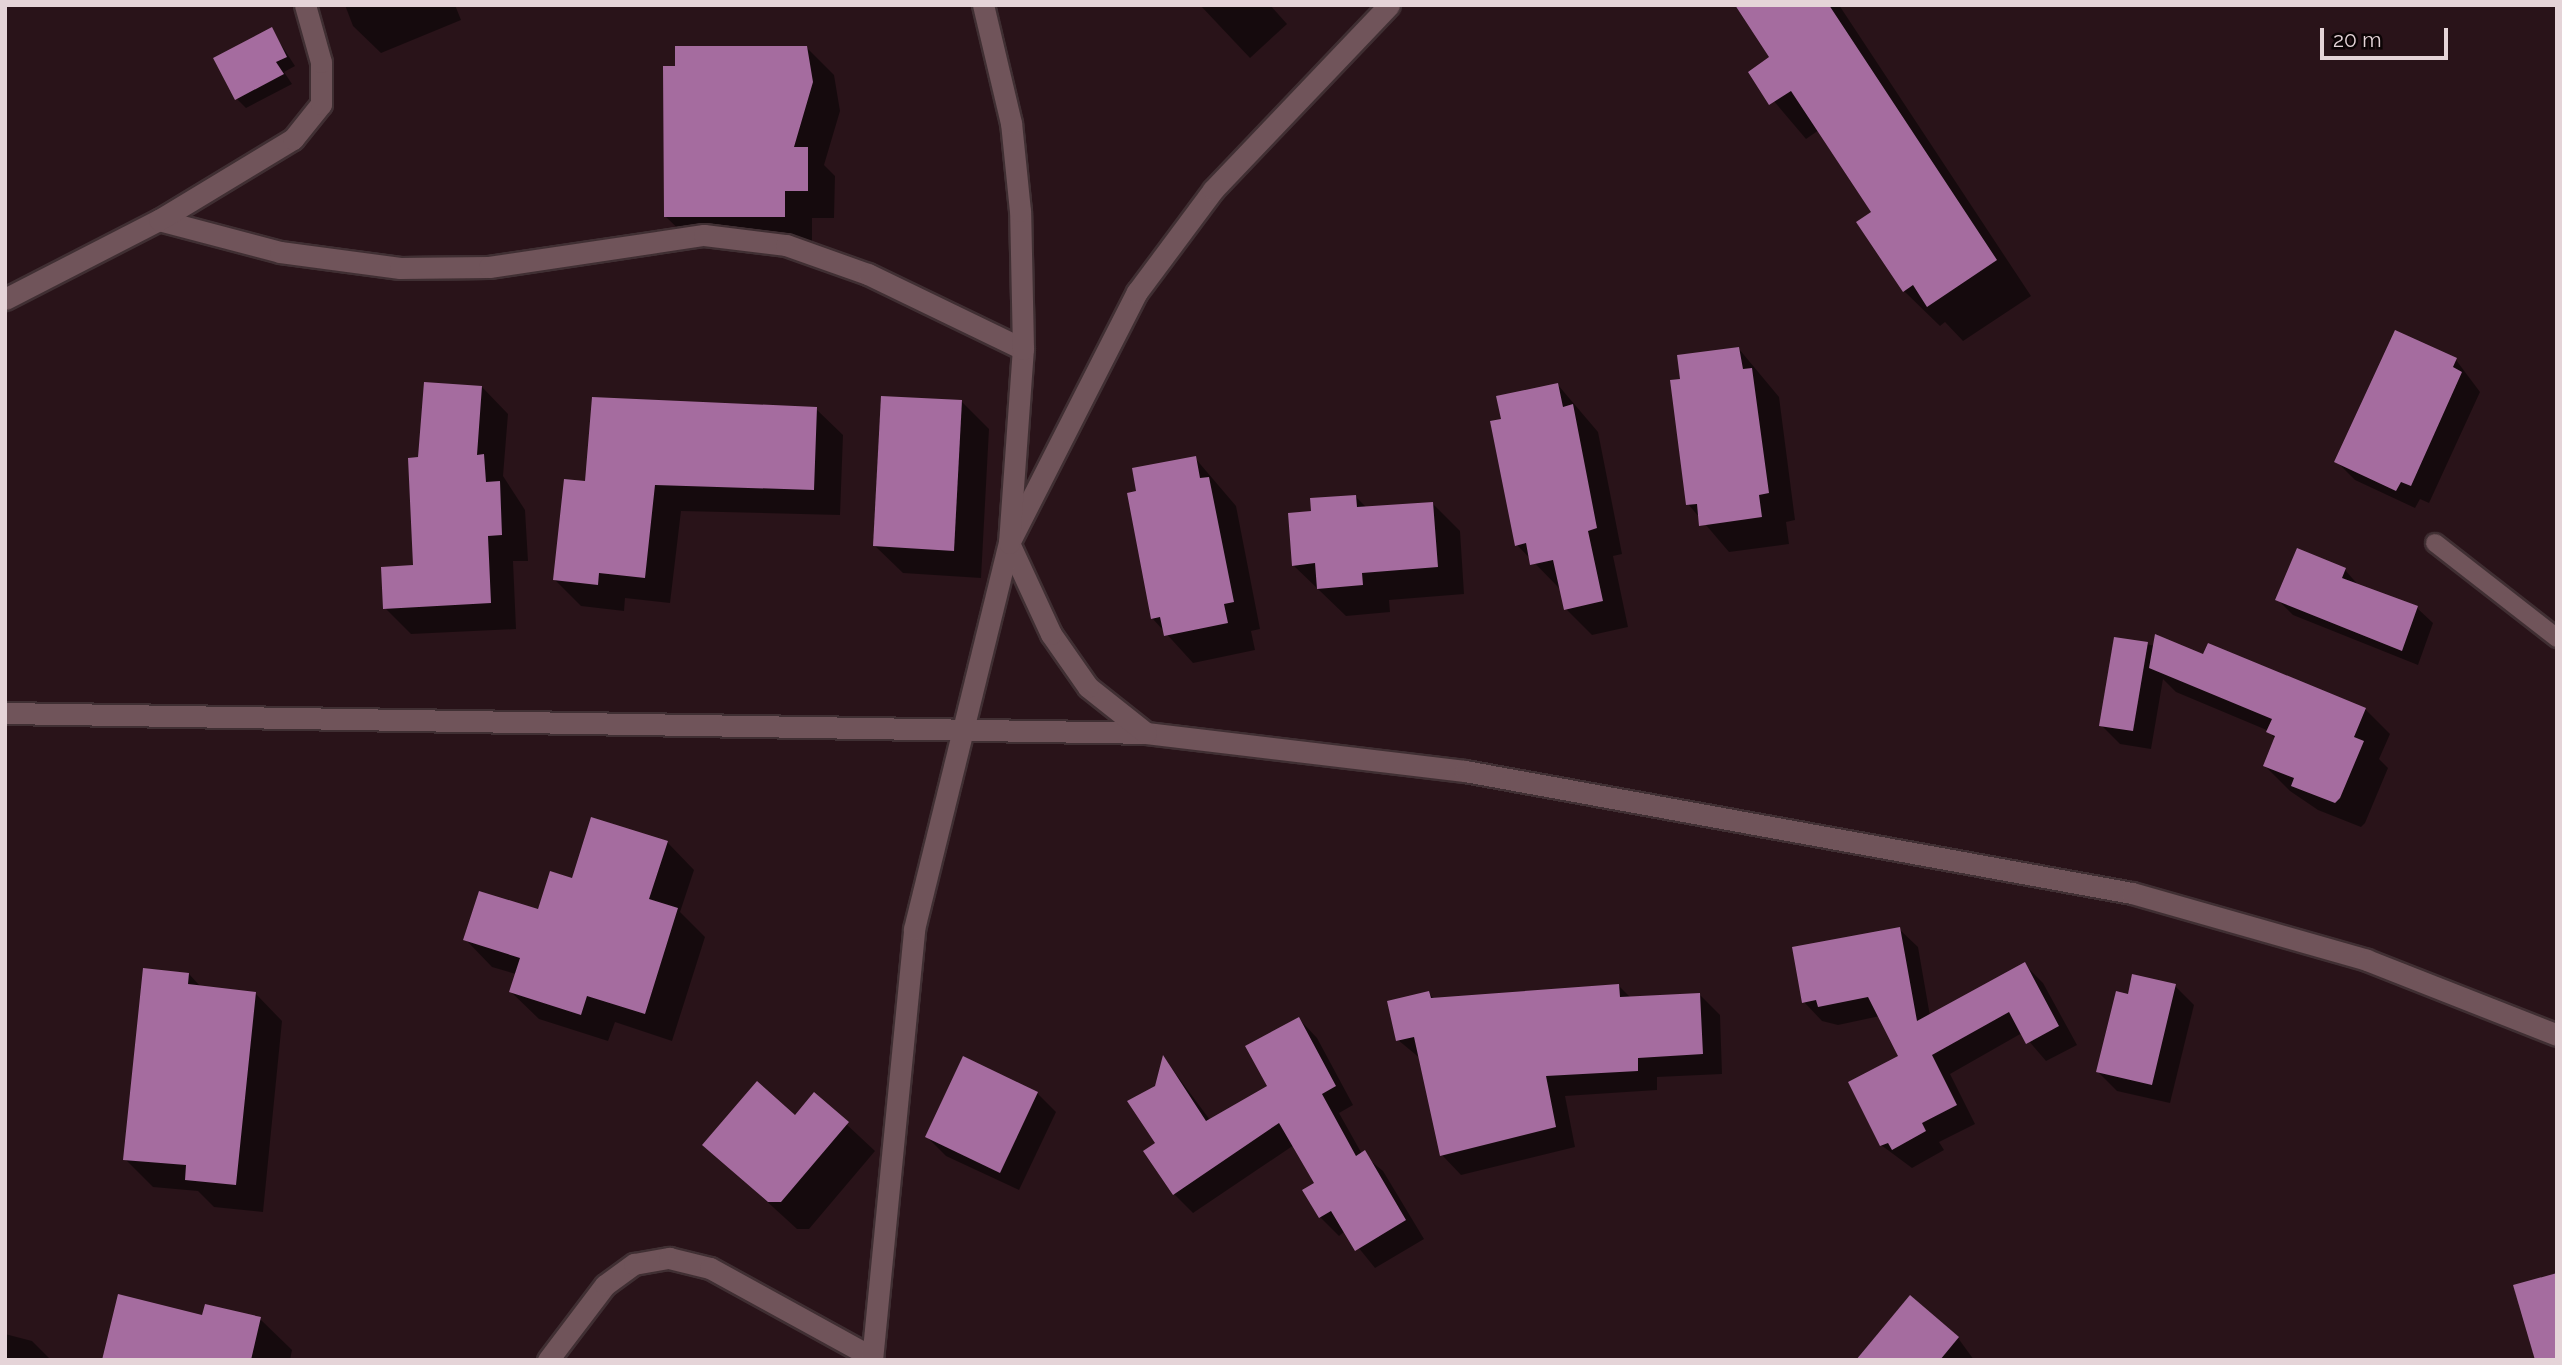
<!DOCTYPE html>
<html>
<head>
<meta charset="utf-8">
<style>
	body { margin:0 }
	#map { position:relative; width:2562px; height:1365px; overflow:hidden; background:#291319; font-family:Raleway,sans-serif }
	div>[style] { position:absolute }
	.shadow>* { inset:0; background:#0007 }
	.building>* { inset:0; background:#a56c9f }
	.roads { filter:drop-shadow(2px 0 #402f33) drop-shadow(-2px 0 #402f33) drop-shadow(0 2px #402f33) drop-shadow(0 -2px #402f33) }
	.lane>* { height:18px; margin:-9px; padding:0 9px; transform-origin:9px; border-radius:9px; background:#70545a }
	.street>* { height:21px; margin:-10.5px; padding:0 10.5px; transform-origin:10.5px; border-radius:10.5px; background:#70545a }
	span { translate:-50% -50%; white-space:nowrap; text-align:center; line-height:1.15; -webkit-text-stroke:7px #0c0405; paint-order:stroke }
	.frame { position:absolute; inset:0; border:7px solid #e5d4d8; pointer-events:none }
	.scale { position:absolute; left:2320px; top:28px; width:128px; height:32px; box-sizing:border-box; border:4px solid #e5d4d8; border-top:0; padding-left:9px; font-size:21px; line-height:24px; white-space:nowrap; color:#e5d4d8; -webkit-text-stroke:5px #0c0405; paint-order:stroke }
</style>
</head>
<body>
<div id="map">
	<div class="shadow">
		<i style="clip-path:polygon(345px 5px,455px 5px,461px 20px,381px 53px,353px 26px)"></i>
		<i style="clip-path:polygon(1200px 5px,1270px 5px,1287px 24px,1250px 58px)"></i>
		<i style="clip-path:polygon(1737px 5px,1839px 5px,2031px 296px,1963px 341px,1945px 322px,1940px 326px,1904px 291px,1874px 212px,1819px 130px,1806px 139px,1750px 73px,1772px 58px)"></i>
		<i style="clip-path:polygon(271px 29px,295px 66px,284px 72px,292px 84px,246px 108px,237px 99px)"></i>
		<i style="clip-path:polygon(806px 47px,834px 75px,840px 111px,824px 165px,835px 176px,834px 218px,812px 218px,812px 244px,694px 244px,666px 217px)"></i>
		<i style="clip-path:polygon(1739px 349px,1779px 397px,1795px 520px,1786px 522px,1789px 544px,1729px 552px,1688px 504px)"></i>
		<i style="clip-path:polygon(2456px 360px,2480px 392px,2429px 503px,2420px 499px,2415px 508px,2355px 480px,2336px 461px)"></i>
		<i style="clip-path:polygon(1558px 385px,1598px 432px,1622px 554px,1613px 556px,1628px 627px,1592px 635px,1566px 609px,1561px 590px,1517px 545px,1503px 421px)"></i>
		<i style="clip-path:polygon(482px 387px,508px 414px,503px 476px,525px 510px,528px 561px,513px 561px,516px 629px,411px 634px,385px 608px,415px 567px,420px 459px)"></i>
		<i style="clip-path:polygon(961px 401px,989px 429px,981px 578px,903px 573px,875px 546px)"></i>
		<i style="clip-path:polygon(816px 409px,843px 435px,840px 515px,681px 511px,670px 603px,625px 598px,624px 611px,581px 606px,555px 580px,587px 483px)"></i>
		<i style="clip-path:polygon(1195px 458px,1236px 506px,1260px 629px,1251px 631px,1255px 650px,1193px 663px,1152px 618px,1138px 492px)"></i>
		<i style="clip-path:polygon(1356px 497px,1367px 508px,1432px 503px,1460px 531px,1464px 594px,1389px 600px,1390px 612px,1346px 616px,1293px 565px,1313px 513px)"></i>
		<i style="clip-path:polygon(2345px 570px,2360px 587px,2417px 608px,2433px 623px,2418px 665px,2293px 615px,2278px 600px)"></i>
		<i style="clip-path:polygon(2147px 644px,2365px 709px,2390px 734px,2379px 759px,2388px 768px,2365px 823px,2361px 827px,2318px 810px,2290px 791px,2265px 766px,2275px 739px,2269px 731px,2176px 692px,2163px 679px,2151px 749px,2120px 744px,2101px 725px)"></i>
		<i style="clip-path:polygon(667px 842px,694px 870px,680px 912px,705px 937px,672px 1041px,615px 1022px,608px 1041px,539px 1019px,511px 992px,516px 974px,492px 967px,465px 939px,539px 911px,573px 880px)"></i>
		<i style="clip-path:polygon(1899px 929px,1918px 947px,1930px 1016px,2024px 964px,2043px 983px,2077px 1045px,2046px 1061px,2022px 1033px,1950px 1074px,1975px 1124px,1939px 1142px,1944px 1150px,1912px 1168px,1881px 1145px,1900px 1057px,1880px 1016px,1838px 1025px,1822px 1021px,1804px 1002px)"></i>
		<i style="clip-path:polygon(189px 974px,201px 987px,255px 993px,282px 1021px,263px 1212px,214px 1207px,198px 1191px,153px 1187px,125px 1159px)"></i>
		<i style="clip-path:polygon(1619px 986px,1631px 998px,1700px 995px,1720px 1015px,1722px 1074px,1657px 1077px,1657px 1090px,1565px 1096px,1575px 1147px,1461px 1175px,1442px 1155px,1421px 1059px,1398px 1040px,1428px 993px,1435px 999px)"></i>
		<i style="clip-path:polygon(2175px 986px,2194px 1005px,2170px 1103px,2117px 1091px,2098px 1072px,2129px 996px)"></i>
		<i style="clip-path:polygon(1299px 1019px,1317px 1038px,1353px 1105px,1339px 1113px,1362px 1154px,1383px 1171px,1424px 1239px,1375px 1268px,1345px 1231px,1339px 1236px,1320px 1217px,1316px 1184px,1294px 1145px,1193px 1213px,1174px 1194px,1157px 1144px,1156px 1087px,1164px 1058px,1210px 1120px,1269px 1087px)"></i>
		<i style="clip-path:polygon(1037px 1093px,1056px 1112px,1019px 1190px,946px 1156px,927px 1137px)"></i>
		<i style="clip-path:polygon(814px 1094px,875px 1151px,809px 1229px,797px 1229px,705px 1145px,795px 1117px)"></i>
		<i style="clip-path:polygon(204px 1317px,260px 1319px,292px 1350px,290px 1360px,103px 1360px)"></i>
		<i style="clip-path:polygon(5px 1334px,32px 1341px,51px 1360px,5px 1360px)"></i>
		<i style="clip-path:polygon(1958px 1338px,1974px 1360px,1858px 1360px)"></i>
	</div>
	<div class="building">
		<i style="clip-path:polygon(1735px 5px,1829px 5px,1997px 260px,1927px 307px,1913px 285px,1903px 292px,1856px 222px,1871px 212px,1791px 91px,1769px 105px,1748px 72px,1769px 57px)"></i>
		<i style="clip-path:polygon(272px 27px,287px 57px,276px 62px,284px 74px,235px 100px,213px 58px)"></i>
		<i style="clip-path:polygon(675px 46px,807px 46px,813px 82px,794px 147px,808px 147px,808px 191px,785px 191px,785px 217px,664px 217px,663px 66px,675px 66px)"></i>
		<i style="clip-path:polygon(2395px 330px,2457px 358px,2453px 367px,2462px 372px,2411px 486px,2401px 482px,2396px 491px,2334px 462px)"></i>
		<i style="clip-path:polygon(1739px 347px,1743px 369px,1752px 368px,1769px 493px,1759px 495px,1762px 517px,1699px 526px,1697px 504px,1686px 505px,1670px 380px,1680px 379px,1677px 355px)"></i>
		<i style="clip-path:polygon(424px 382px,482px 386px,477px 455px,484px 454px,486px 482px,500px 481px,502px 535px,488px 536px,491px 603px,383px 609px,381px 567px,413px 565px,408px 458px,418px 457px)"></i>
		<i style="clip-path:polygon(1558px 383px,1563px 407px,1573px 404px,1597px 528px,1588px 531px,1603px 601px,1564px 610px,1553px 560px,1530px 565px,1526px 543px,1515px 546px,1490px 421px,1501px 419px,1496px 396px)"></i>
		<i style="clip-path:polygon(881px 396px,962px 400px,954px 551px,873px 546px)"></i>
		<i style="clip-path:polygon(592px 397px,817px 407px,814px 490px,655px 485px,645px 578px,599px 573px,598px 585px,553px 580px,564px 479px,585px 481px)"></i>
		<i style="clip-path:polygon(1196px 456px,1200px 478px,1209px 477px,1234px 602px,1224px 604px,1228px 623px,1164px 636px,1160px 617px,1151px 619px,1127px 493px,1136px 491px,1132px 468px)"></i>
		<i style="clip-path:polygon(1356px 495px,1357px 507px,1433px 502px,1438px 567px,1362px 573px,1363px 585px,1317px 589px,1315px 563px,1292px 566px,1288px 513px,1311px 511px,1310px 498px)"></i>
		<i style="clip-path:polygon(2297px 548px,2346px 568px,2342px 578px,2418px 606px,2402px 651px,2275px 600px)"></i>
		<i style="clip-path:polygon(2155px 634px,2203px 654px,2208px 643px,2366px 708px,2354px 737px,2364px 741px,2340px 798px,2335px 803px,2291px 786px,2294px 778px,2263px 766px,2275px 736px,2266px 732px,2272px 719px,2149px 668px)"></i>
		<i style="clip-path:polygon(2114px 637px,2148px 642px,2133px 731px,2099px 726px)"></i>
		<i style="clip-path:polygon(591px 817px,668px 841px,649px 899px,678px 908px,645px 1014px,587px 996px,581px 1015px,509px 992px,520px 958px,463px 940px,479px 891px,538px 909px,550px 871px,572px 878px)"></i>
		<i style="clip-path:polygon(1900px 927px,1917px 1021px,2025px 962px,2059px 1026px,2026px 1044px,2009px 1012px,1932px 1055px,1957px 1105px,1922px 1123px,1926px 1131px,1892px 1150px,1888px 1143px,1880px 1146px,1848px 1082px,1898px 1056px,1868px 997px,1818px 1007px,1816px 1000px,1802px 1003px,1792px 947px)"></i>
		<i style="clip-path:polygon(143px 968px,189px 973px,188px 984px,256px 992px,236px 1185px,185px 1180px,186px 1165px,123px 1160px)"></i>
		<i style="clip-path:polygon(2132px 974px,2176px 984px,2152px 1085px,2096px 1072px,2116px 991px,2128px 994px)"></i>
		<i style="clip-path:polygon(1619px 984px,1620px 997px,1700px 993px,1703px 1054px,1638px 1058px,1638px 1071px,1546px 1076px,1556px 1127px,1440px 1156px,1414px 1037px,1396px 1041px,1387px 1001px,1429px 991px,1431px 998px)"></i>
		<i style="clip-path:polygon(1299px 1017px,1336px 1086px,1322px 1094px,1356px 1156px,1365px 1150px,1406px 1220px,1355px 1251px,1331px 1211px,1319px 1218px,1302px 1190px,1314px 1183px,1279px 1123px,1173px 1195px,1143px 1151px,1155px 1143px,1127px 1101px,1155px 1086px,1163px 1055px,1206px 1121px,1267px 1086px,1245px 1046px)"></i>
		<i style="clip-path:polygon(963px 1056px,1038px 1092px,1000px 1173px,925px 1137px)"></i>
		<i style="clip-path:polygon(757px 1081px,795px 1115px,814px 1092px,849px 1122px,781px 1202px,768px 1202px,702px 1145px)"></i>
		<i style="clip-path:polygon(2557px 1273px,2557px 1360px,2535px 1360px,2513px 1285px)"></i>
		<i style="clip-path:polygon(118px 1294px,202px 1315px,205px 1304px,261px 1317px,251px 1360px,102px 1360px)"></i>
		<i style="clip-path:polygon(1910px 1295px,1959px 1337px,1940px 1360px,1856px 1360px)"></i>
	</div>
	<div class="roads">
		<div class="lane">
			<i style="left:2435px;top:543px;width:155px;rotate:37.9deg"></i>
		</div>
		<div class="street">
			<i style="left:159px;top:220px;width:125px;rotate:14.8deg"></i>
			<i style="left:280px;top:252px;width:121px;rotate:7.6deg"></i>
			<i style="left:400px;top:268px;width:89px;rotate:-0.6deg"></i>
			<i style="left:489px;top:267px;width:217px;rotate:-8.5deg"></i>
			<i style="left:704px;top:235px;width:83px;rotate:7deg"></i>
			<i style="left:786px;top:245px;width:87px;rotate:19.5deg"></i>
			<i style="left:868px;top:274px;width:172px;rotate:25.8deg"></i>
			<i style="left:5px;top:299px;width:173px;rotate:-27.2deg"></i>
			<i style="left:159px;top:220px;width:157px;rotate:-31.2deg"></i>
			<i style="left:293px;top:139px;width:45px;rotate:-51.3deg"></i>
			<i style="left:321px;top:104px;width:42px;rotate:-90deg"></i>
			<i style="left:321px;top:62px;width:59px;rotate:-105.7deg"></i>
			<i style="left:5px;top:713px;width:1141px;rotate:1deg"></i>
			<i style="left:1146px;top:733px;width:321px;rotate:6.8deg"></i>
			<i style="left:1465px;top:771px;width:678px;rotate:10.37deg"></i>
			<i style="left:2132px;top:893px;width:244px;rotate:15.9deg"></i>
			<i style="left:2367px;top:960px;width:204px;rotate:21.5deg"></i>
			<i style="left:1146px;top:733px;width:74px;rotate:-141.6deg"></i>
			<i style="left:1088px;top:687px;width:65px;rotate:-124.9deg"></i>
			<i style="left:1051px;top:634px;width:100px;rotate:-114.8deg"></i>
			<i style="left:1009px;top:543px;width:282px;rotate:-63deg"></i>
			<i style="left:1137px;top:292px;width:127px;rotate:-53.3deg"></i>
			<i style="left:1213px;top:190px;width:255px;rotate:-46.4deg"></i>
			<i style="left:548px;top:1360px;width:94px;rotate:-52.8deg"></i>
			<i style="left:605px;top:1285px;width:36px;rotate:-36deg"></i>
			<i style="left:634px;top:1264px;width:36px;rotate:-10deg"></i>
			<i style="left:669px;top:1258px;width:42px;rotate:13.7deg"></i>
			<i style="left:710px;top:1268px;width:185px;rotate:28.8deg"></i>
			<i style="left:872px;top:1360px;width:433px;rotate:-84.4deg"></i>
			<i style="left:914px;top:929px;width:398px;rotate:-76.2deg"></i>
			<i style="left:1009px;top:543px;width:195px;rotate:-85.9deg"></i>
			<i style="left:1023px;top:349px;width:138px;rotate:-91.2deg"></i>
			<i style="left:1020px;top:211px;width:88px;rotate:-95.8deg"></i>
			<i style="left:1011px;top:123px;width:121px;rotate:-103.3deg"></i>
		</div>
	</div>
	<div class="frame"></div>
	<div class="scale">20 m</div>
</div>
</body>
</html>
